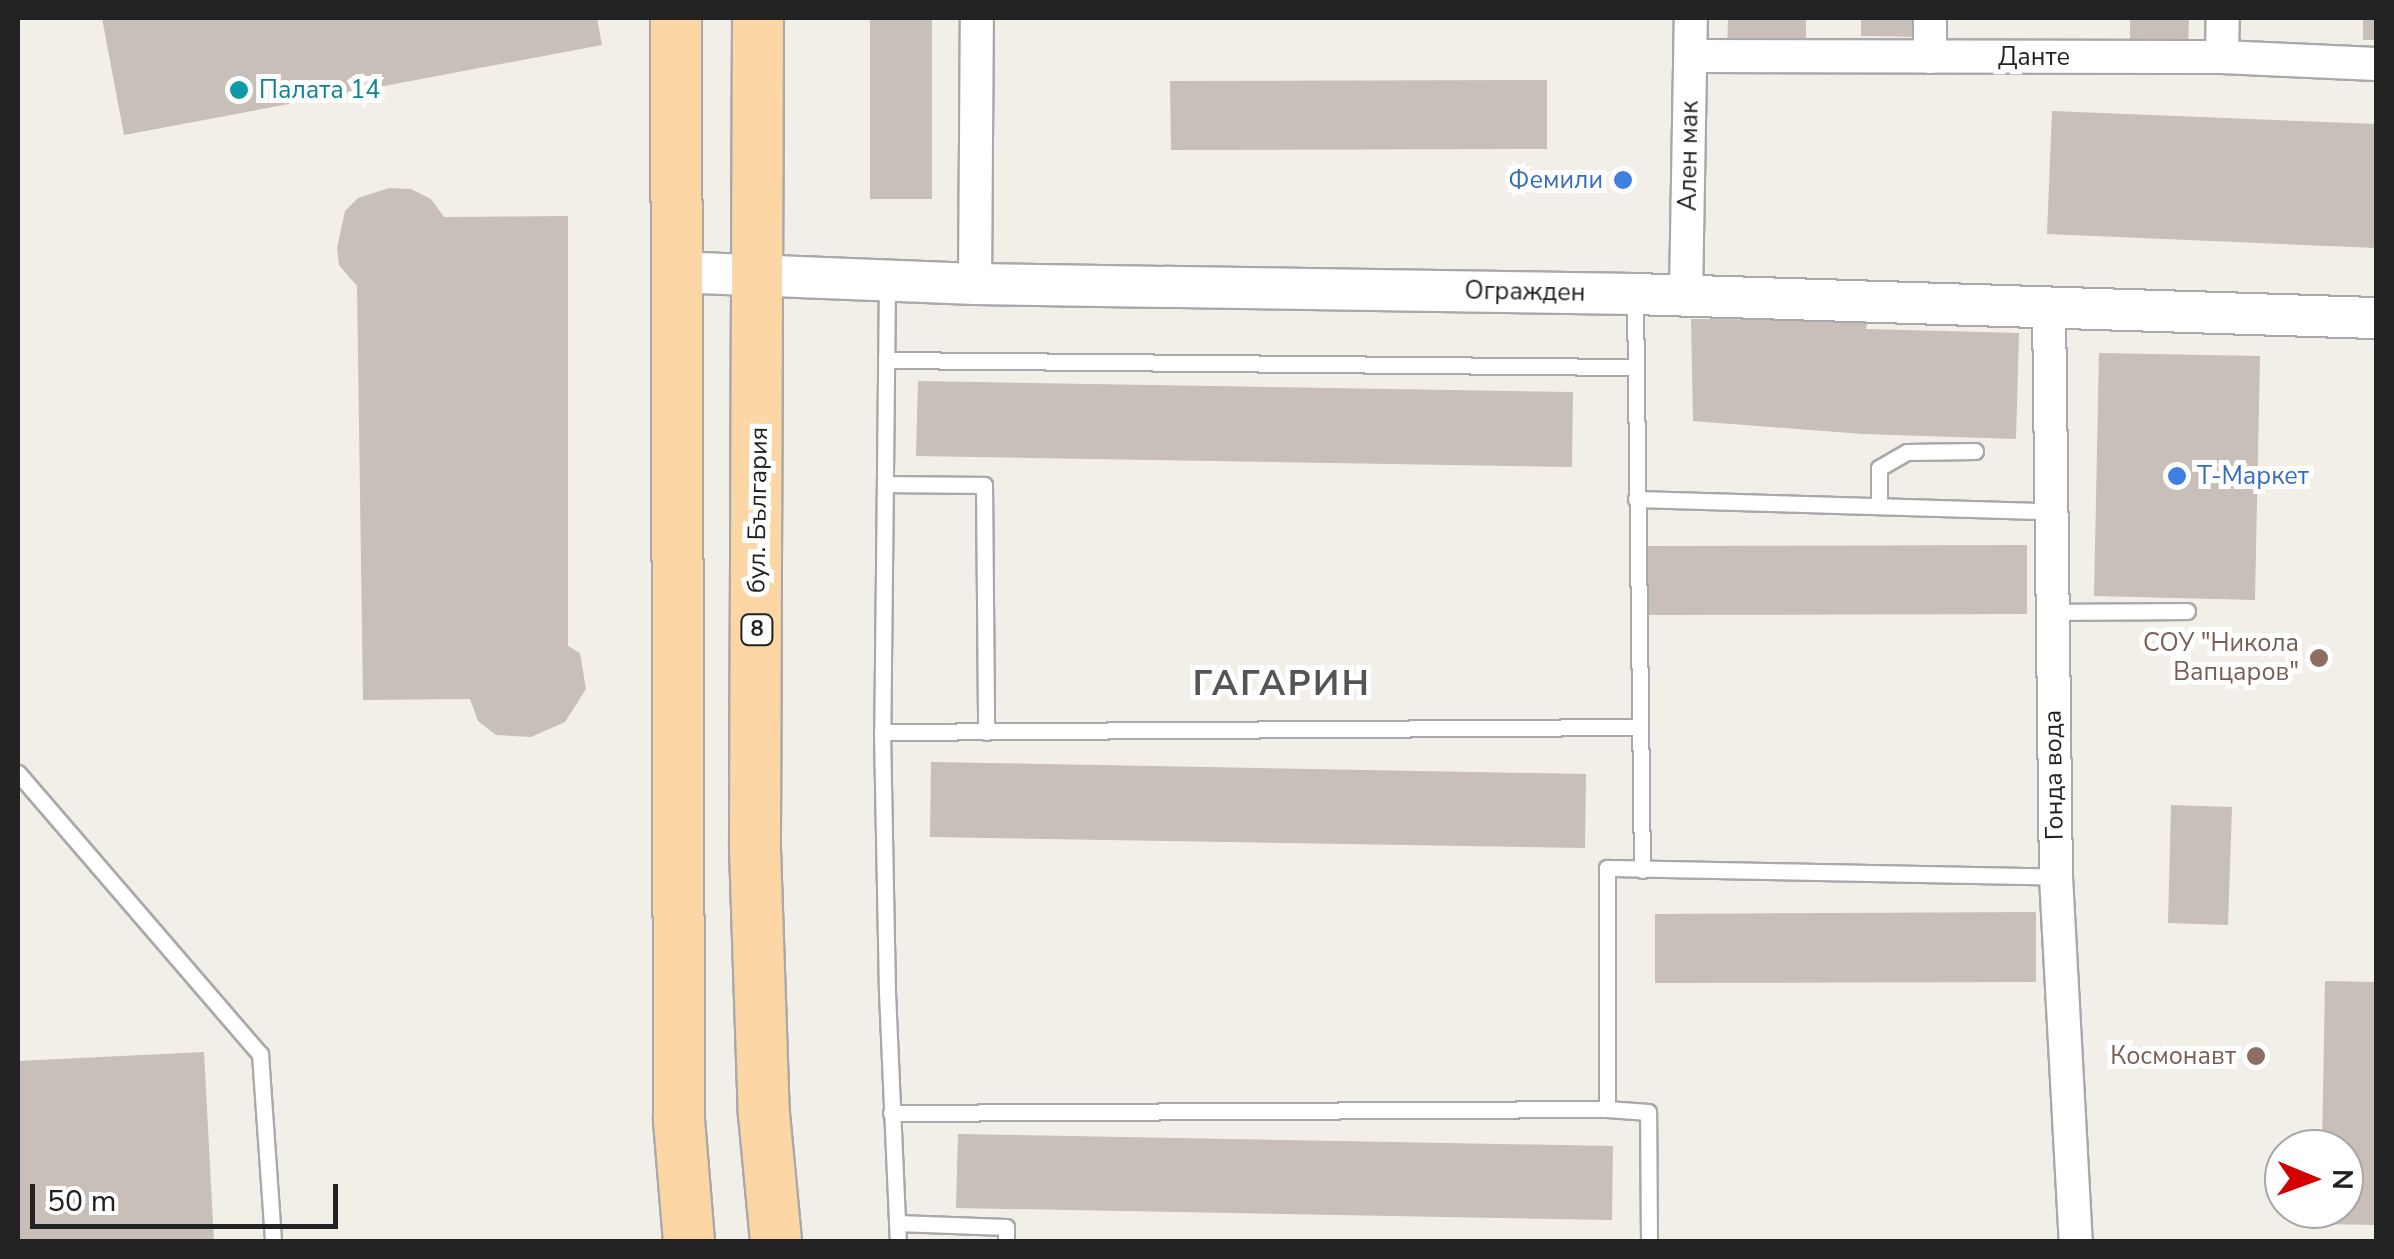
<!DOCTYPE html>
<html>
<head>
<meta charset="utf-8">
<style>
	body { margin:0 }
	#map { position:relative; width:2394px; height:1259px; overflow:hidden; background:#f2efe9; font-family:"Nunito Sans",sans-serif }
	div>[style] { position:absolute }
	.building>* { inset:0; background:#c7bfb8 }
	.roads { filter:drop-shadow(2px 0 #a9a9a9) drop-shadow(-2px 0 #a9a9a9) drop-shadow(0 2px #a9a9a9) drop-shadow(0 -2px #a9a9a9) }
	.service>* { height:15px; margin:-7.5px; padding:0 7.5px; transform-origin:7.5px; border-radius:7.5px; background:#fff }
	.minor>* { height:32px; margin:-16px; padding:0 16px; transform-origin:16px; border-radius:16px; background:#fff }
	.tertiary>* { height:40px; margin:-20px; padding:0 20px; transform-origin:20px; border-radius:20px; background:#fff }
	.primary>* { height:50px; margin:-25px; padding:0 25px; transform-origin:25px; border-radius:25px; background:#fcd6a4 }
	.dots>* { width:28px; height:28px; translate:-50% -50%; box-sizing:border-box; border:5px solid #fff; border-radius:50% }
	span { translate:-50% -50%; white-space:nowrap; text-align:center; line-height:1.15; -webkit-text-stroke:10px #fff; paint-order:stroke }
	.shield-label span { padding:2px 8px; background:#fff; border:2px solid; border-radius:8px; -webkit-text-stroke-width:0 }
	.shield-label { font-size:22px; color:#222; font-weight:700 }
	.street-label { font-size:25px; color:#222 }
	.culture-label { font-size:25px; color:#0d838f }
	.left { translate:0 -50%; text-align:left }
	.shop-label { font-size:25px; color:#366cbe }
	.right { translate:-100% -50%; text-align:right }
	.education-label { font-size:25px; color:#785e54 }
	.district-label { font-size:35px; color:#555; font-weight:700; letter-spacing:2.5px }
	.frame { position:absolute; inset:0; border:20px solid #222; pointer-events:none }
	.north { position:absolute; left:2264px; top:1129px; width:100px; height:100px; box-sizing:border-box; background:#fff; border:2px solid #a7a7a7; border-radius:50%; rotate:91deg; font-size:28px; font-weight:700; line-height:40px; text-align:center; color:#222 }
	.north::after { content:''; display:block; margin:auto; width:35px; height:45px; background:#d40000; clip-path:polygon(50% 0,100% 100%,50% 72%,0 100%) }
	.scale { position:absolute; left:30px; top:1184px; width:308px; height:45px; box-sizing:border-box; border:5px solid #222; border-top:0; padding-left:12px; font-size:30px; line-height:35px; white-space:nowrap; color:#222; -webkit-text-stroke:8px #fff; paint-order:stroke }
</style>
</head>
<body>
<div id="map">
	<div class="building">
		<i style="clip-path:polygon(102px 18px,597px 18px,602px 45px,124px 135px)"></i>
		<i style="clip-path:polygon(870px 18px,932px 18px,932px 199px,870px 199px)"></i>
		<i style="clip-path:polygon(1728px 18px,1806px 18px,1806px 49px,1727px 49px)"></i>
		<i style="clip-path:polygon(1861px 18px,1920px 18px,1920px 37px,1861px 36px)"></i>
		<i style="clip-path:polygon(2130px 18px,2189px 18px,2188px 48px,2130px 48px)"></i>
		<i style="clip-path:polygon(2363px 18px,2376px 18px,2376px 40px,2363px 40px)"></i>
		<i style="clip-path:polygon(1547px 80px,1547px 149px,1171px 150px,1170px 81px)"></i>
		<i style="clip-path:polygon(2052px 111px,2376px 124px,2376px 248px,2047px 234px)"></i>
		<i style="clip-path:polygon(389px 188px,411px 189px,431px 199px,444px 217px,568px 216px,568px 646px,580px 653px,586px 689px,565px 722px,531px 737px,496px 735px,478px 721px,470px 699px,363px 700px,357px 286px,339px 265px,337px 248px,345px 211px,358px 198px)"></i>
		<i style="clip-path:polygon(1691px 319px,1868px 320px,1866px 329px,2019px 333px,2016px 439px,1863px 434px,1693px 421px)"></i>
		<i style="clip-path:polygon(2099px 353px,2260px 356px,2255px 600px,2094px 596px)"></i>
		<i style="clip-path:polygon(918px 381px,1573px 392px,1572px 467px,916px 456px)"></i>
		<i style="clip-path:polygon(2027px 545px,2027px 614px,1646px 615px,1646px 546px)"></i>
		<i style="clip-path:polygon(931px 762px,1586px 774px,1585px 848px,930px 837px)"></i>
		<i style="clip-path:polygon(2171px 805px,2232px 807px,2228px 925px,2168px 923px)"></i>
		<i style="clip-path:polygon(2036px 912px,2036px 982px,1655px 983px,1655px 914px)"></i>
		<i style="clip-path:polygon(2325px 981px,2376px 982px,2376px 1225px,2321px 1224px,2322px 1209px,2344px 1209px,2344px 1149px,2322px 1149px)"></i>
		<i style="clip-path:polygon(204px 1052px,214px 1242px,18px 1242px,18px 1061px)"></i>
		<i style="clip-path:polygon(958px 1134px,1613px 1146px,1612px 1220px,956px 1208px)"></i>
	</div>
	<div class="roads">
		<div class="service">
			<i style="left:887px;top:282px;width:450px;rotate:90.6deg"></i>
			<i style="left:882px;top:732px;width:260px;rotate:88.9deg"></i>
			<i style="left:887px;top:992px;width:250px;rotate:87.5deg"></i>
			<i style="left:1635px;top:298px;width:572px;rotate:89.3deg"></i>
			<i style="left:886px;top:360px;width:748px;rotate:0.54deg"></i>
			<i style="left:885px;top:484px;width:99px;rotate:0.6deg"></i>
			<i style="left:984px;top:485px;width:247px;rotate:89.5deg"></i>
			<i style="left:1636px;top:499px;width:412px;rotate:1.7deg"></i>
			<i style="left:1879px;top:506px;width:38px;rotate:-90deg"></i>
			<i style="left:1879px;top:468px;width:32px;rotate:-30deg"></i>
			<i style="left:1907px;top:452px;width:68px;rotate:-0.8deg"></i>
			<i style="left:2051px;top:612px;width:136px;rotate:-0.4deg"></i>
			<i style="left:882px;top:732px;width:758px;rotate:-0.38deg"></i>
			<i style="left:18px;top:773px;width:371px;rotate:49.3deg"></i>
			<i style="left:260px;top:1054px;width:188px;rotate:86deg"></i>
			<i style="left:891px;top:1113px;width:716px;rotate:-0.32deg"></i>
			<i style="left:897px;top:1223px;width:109px;rotate:2.1deg"></i>
			<i style="left:1006px;top:1227px;width:15px;rotate:90deg"></i>
			<i style="left:1649px;top:1242px;width:130px;rotate:-90.4deg"></i>
			<i style="left:1648px;top:1112px;width:41px;rotate:-175.8deg"></i>
			<i style="left:1607px;top:1109px;width:241px;rotate:-90deg"></i>
			<i style="left:1607px;top:868px;width:449px;rotate:1.1deg"></i>
		</div>
		<div class="minor">
			<i style="left:1930px;top:18px;width:39px;rotate:90deg"></i>
			<i style="left:1691px;top:56px;width:531px;rotate:0.11deg"></i>
			<i style="left:2222px;top:57px;width:154px;rotate:2.6deg"></i>
			<i style="left:2222px;top:57px;width:39px;rotate:-89deg"></i>
			<i style="left:975px;top:284px;width:266px;rotate:-89.6deg"></i>
			<i style="left:1686px;top:295px;width:277px;rotate:-89deg"></i>
			<i style="left:2049px;top:307px;width:570px;rotate:89.3deg"></i>
			<i style="left:2056px;top:877px;width:366px;rotate:86.9deg"></i>
		</div>
		<div class="tertiary">
			<i style="left:674px;top:272px;width:301px;rotate:2.3deg"></i>
			<i style="left:975px;top:284px;width:660px;rotate:0.87deg"></i>
			<i style="left:1635px;top:294px;width:741px;rotate:1.86deg"></i>
		</div>
		<div class="primary">
			<i style="left:676px;top:18px;width:1102px;rotate:89.84deg"></i>
			<i style="left:679px;top:1120px;width:122px;rotate:85.3deg"></i>
			<i style="left:758px;top:18px;width:831px;rotate:90.21deg"></i>
			<i style="left:755px;top:849px;width:265px;rotate:88.1deg"></i>
			<i style="left:764px;top:1114px;width:129px;rotate:84.6deg"></i>
		</div>
	</div>
	<div class="dots">
		<i style="left:239px;top:90px;background:#0f9aa8"></i>
		<i style="left:1623px;top:180px;background:#3f7fe0"></i>
		<i style="left:2177px;top:476px;background:#3f7fe0"></i>
		<i style="left:2319px;top:658px;background:#8d6e63"></i>
		<i style="left:2256px;top:1056px;background:#8d6e63"></i>
	</div>
	<div class="shield-label">
		<span style="left:757px;top:630px">8</span>
	</div>
	<div class="street-label">
		<span style="left:2034px;top:57px">Данте</span>
		<span style="left:1689px;top:156px;rotate:-89deg">Ален мак</span>
		<span style="left:1525px;top:292px;rotate:1deg">Огражден</span>
		<span style="left:758px;top:510px;rotate:-89deg">бул. България</span>
		<span style="left:2054px;top:775px;rotate:-91deg">Гонда вода</span>
	</div>
	<div class="culture-label">
		<span class="left" style="left:259px;top:90px">Палата 14</span>
	</div>
	<div class="shop-label">
		<span class="right" style="left:1603px;top:180px">Фемили</span>
		<span class="left" style="left:2197px;top:476px">Т-Маркет</span>
	</div>
	<div class="education-label">
		<span class="right" style="left:2299px;top:658px">СОУ "Никола<br>Вапцаров"</span>
		<span class="right" style="left:2236px;top:1056px">Космонавт</span>
	</div>
	<div class="district-label">
		<span style="left:1282px;top:684px">ГАГАРИН</span>
	</div>
	<div class="frame"></div>
	<div class="north">N</div>
	<div class="scale">50 m</div>
</div>
</body>
</html>
